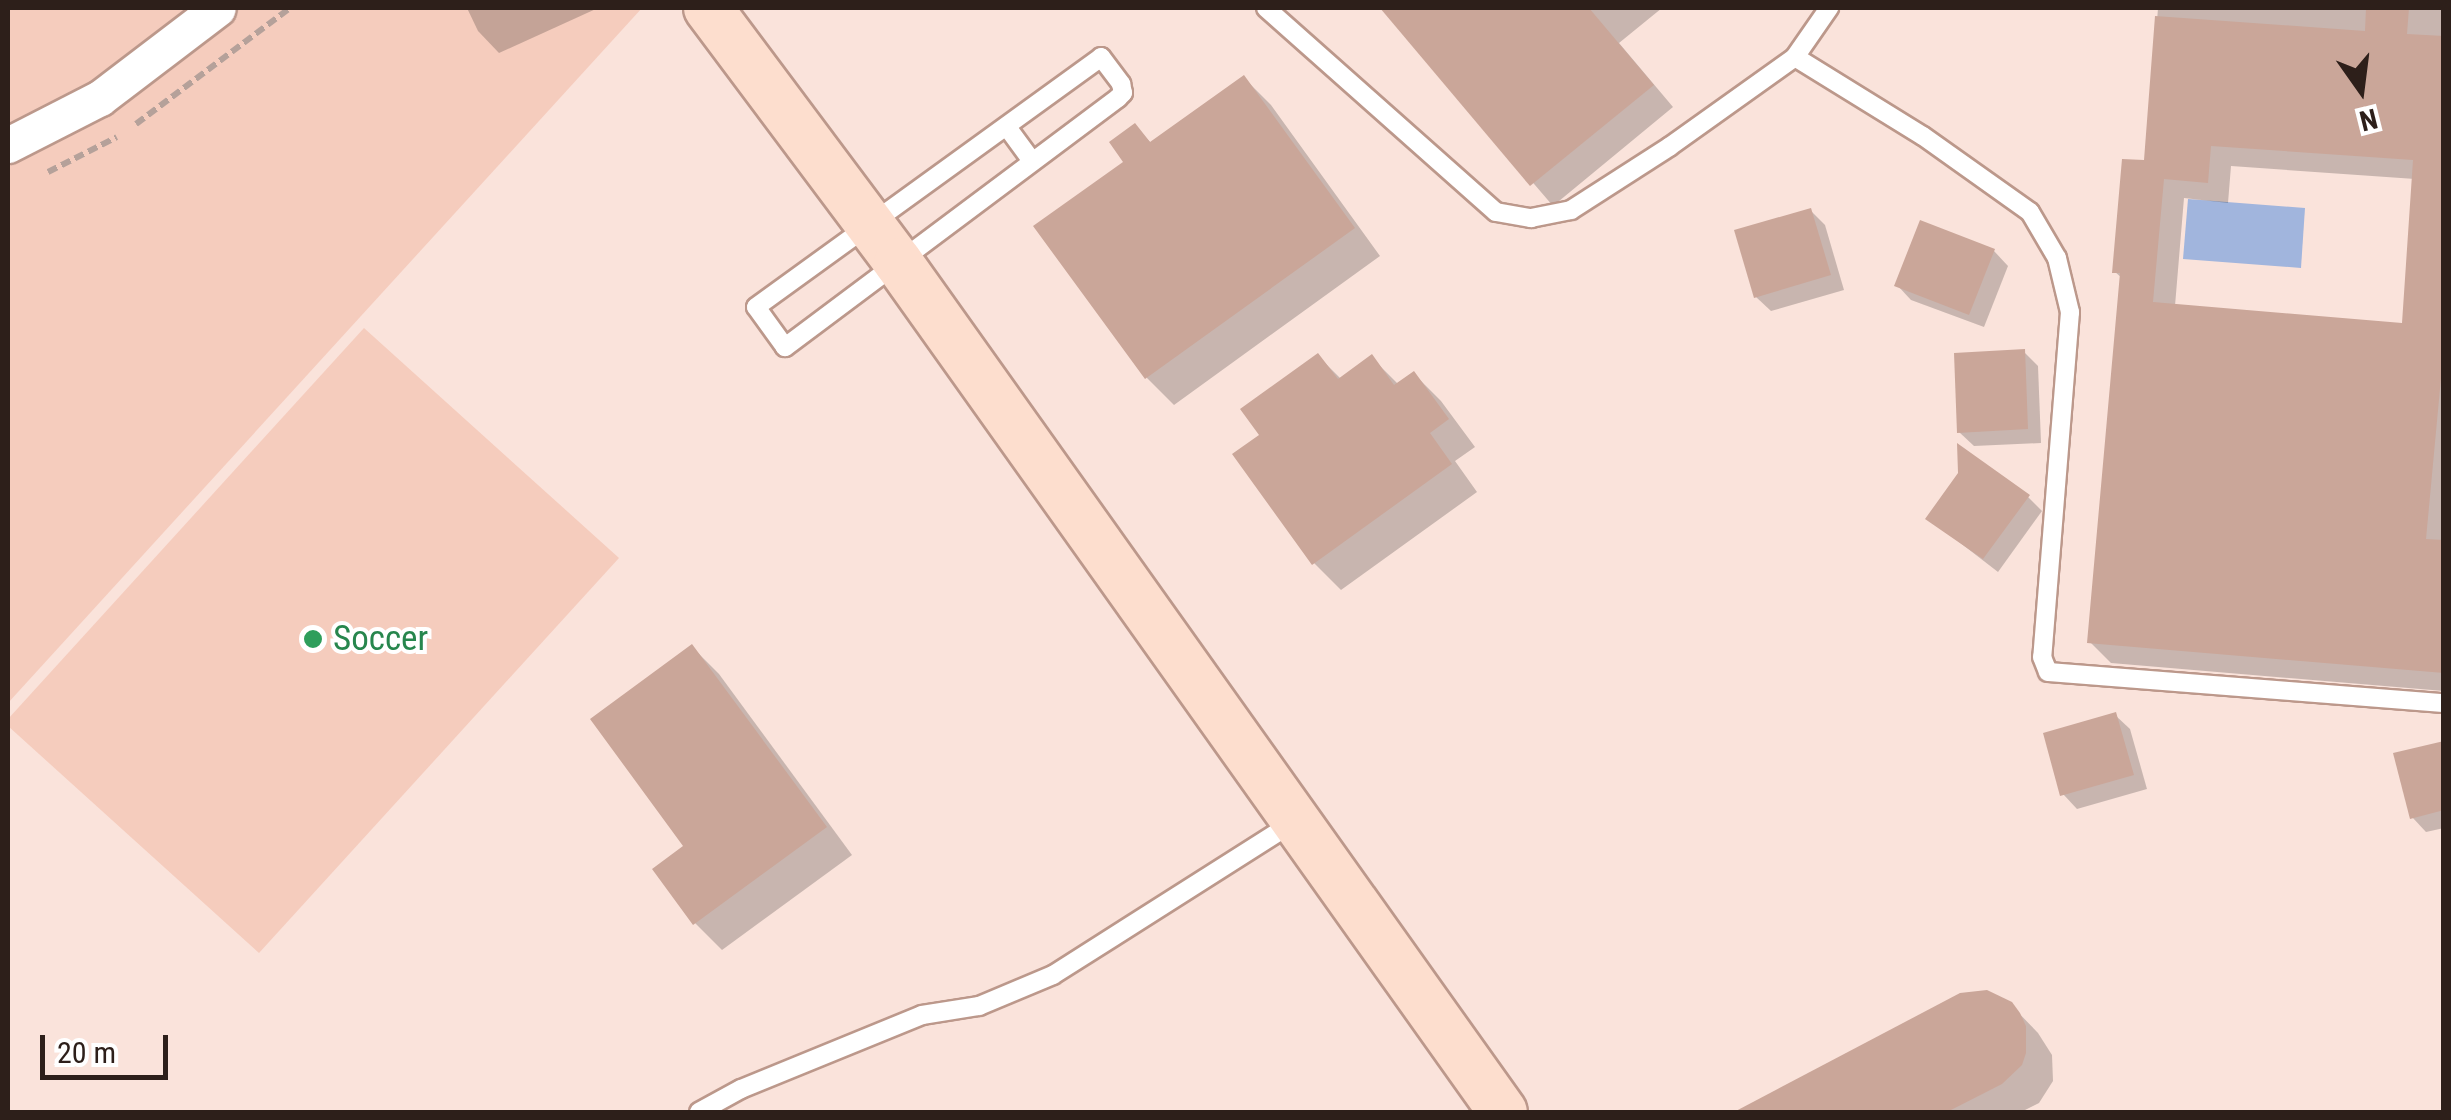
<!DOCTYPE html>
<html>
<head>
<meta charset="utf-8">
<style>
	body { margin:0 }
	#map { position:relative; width:2451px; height:1120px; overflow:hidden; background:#fae3db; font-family:"Roboto Condensed",sans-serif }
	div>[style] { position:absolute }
	.green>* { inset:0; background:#f5ccbd }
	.water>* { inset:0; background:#a1b5dd }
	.shadow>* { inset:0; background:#0003 }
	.building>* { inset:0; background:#caa699 }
	.path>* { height:6px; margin-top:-3px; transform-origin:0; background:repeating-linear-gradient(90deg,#b5a19a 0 10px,transparent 0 15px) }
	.roads { filter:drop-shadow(2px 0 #bc988b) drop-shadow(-2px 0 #bc988b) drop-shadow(0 2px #bc988b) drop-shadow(0 -2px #bc988b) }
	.lane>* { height:18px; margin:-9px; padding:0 9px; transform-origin:9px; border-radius:9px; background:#fff }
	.street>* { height:35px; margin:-17.5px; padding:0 17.5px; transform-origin:17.5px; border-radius:17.5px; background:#fff }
	.secondary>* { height:48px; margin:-24px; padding:0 24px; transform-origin:24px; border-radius:24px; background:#fddece }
	.dots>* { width:28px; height:28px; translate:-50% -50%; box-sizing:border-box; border:5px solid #fff; border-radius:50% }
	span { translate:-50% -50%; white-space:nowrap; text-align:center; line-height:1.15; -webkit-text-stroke:8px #fff; paint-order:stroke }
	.leisure-label { font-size:35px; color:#27864d }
	.left { translate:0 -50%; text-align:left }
	.frame { position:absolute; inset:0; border:10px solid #2d1f1a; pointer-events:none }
	.north { position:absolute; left:2311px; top:40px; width:100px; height:100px; -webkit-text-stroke:8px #fff; paint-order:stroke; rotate:166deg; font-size:28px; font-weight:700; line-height:40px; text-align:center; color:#2d1f1a }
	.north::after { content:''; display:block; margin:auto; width:35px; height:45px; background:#2d1f1a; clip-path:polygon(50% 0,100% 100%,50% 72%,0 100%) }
	.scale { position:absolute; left:40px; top:1035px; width:128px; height:45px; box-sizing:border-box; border:5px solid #2d1f1a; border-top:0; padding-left:12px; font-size:30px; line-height:35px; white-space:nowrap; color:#2d1f1a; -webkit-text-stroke:8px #fff; paint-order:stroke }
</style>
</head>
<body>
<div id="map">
	<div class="green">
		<i style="clip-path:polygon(8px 8px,642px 8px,8px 703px)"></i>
		<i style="clip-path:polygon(364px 328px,619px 558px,259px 953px,8px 726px,8px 719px)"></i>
	</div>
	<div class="water">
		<i style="clip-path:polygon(2188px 199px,2305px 208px,2301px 268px,2183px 259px)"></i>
	</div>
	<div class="shadow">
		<i style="clip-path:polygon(467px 8px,598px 8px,499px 53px,478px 31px)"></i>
		<i style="clip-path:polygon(1383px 8px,1662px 8px,1619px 43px,1673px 107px,1553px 206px)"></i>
		<i style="clip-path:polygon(evenodd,2158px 8px,2444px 8px,2444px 691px,2111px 663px,2090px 642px,2122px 278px,2115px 272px,2146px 163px,2158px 8px,2231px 166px,2415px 179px,2404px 326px,2175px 306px,2184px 198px,2228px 203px,2231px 166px)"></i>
		<i style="clip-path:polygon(1244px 78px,1271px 105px,1380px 256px,1174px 405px,1147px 378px,1127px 163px,1135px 126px,1152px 144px)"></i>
		<i style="clip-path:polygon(1811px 211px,1825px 225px,1844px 290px,1771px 311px,1756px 297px)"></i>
		<i style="clip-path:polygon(1994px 251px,2008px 266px,1984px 327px,1911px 300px,1897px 285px)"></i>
		<i style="clip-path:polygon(2024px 352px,2038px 366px,2041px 443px,1974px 446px,1959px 432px)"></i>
		<i style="clip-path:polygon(1318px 356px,1341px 379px,1372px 358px,1399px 385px,1414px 374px,1441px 401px,1475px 447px,1455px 461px,1477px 492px,1341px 590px,1314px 563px,1262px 436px)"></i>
		<i style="clip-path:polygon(2028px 497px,2042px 511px,1998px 572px,1928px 518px)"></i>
		<i style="clip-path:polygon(692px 647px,719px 674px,852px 855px,722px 950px,695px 923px,687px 847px)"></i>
		<i style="clip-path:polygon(2115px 715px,2130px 729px,2147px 789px,2077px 809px,2063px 794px)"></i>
		<i style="clip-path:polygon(2444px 743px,2444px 828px,2426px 832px,2412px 817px)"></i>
		<i style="clip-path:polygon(2010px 1004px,2038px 1033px,2052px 1055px,2053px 1081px,2039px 1103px,2021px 1112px,1769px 1112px,1776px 1096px)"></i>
	</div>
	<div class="building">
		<i style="clip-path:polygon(1380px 8px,1589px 8px,1654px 85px,1530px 186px)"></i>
		<i style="clip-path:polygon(evenodd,2366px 8px,2409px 8px,2407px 34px,2444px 36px,2444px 346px,2426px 539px,2444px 540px,2444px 673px,2087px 643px,2120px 273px,2112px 273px,2122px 159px,2144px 160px,2155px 16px,2365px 31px,2366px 8px,2211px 146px,2413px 160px,2402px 323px,2153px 302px,2164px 179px,2208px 183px,2211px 146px)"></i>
		<i style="clip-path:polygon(1244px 75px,1355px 228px,1145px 379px,1033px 226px,1123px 162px,1109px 142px,1135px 123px,1150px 142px)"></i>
		<i style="clip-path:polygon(1811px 208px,1831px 275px,1754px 298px,1734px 230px)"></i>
		<i style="clip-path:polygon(1920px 220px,1995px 249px,1969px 315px,1894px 286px)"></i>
		<i style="clip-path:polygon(2025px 349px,2028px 429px,1957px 433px,1954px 353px)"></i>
		<i style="clip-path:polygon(1318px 353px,1338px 379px,1372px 354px,1394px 385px,1414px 371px,1449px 419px,1430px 433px,1452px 464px,1312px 565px,1232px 454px,1259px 435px,1240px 409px)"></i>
		<i style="clip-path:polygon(1957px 443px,2030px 495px,1983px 559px,1925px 519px,1958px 473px)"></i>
		<i style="clip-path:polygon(692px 644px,827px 827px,693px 925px,652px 869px,683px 846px,590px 719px)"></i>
		<i style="clip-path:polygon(2116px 712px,2134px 775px,2060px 796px,2043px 733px)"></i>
		<i style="clip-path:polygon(2444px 741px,2444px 810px,2410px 819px,2393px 753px)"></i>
		<i style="clip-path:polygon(1987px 990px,2012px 1002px,2020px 1013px,2026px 1026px,2026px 1053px,2022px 1065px,2002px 1084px,1947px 1112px,1734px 1112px,1960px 993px)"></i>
	</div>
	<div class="path">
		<i style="left:136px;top:124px;width:193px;rotate:-37deg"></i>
		<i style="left:48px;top:172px;width:77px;rotate:-26.9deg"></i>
	</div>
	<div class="roads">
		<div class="lane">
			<i style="left:1266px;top:8px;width:307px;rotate:41.6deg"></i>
			<i style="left:1496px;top:212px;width:36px;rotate:10deg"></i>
			<i style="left:1531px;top:218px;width:41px;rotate:-11.3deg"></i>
			<i style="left:1571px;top:210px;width:117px;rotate:-32.7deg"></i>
			<i style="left:1669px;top:147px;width:155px;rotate:-35.5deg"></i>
			<i style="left:1795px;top:57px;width:60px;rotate:-55.2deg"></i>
			<i style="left:1101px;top:57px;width:34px;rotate:53deg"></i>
			<i style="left:1121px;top:84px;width:9px;rotate:77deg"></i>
			<i style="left:1123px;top:93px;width:7px;rotate:135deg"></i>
			<i style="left:1118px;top:98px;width:416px;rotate:143.2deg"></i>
			<i style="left:785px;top:347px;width:49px;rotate:-125.9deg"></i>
			<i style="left:756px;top:307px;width:426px;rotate:-35.9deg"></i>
			<i style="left:1795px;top:57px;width:150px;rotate:31.7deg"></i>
			<i style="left:1923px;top:136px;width:131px;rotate:35.4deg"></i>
			<i style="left:2030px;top:212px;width:53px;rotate:59.6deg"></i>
			<i style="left:2057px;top:258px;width:56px;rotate:76.5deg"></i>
			<i style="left:2070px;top:312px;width:346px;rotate:94.6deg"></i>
			<i style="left:2042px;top:657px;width:16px;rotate:68deg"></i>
			<i style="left:2048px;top:672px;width:397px;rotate:4.5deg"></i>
			<i style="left:1007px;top:127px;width:42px;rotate:53.7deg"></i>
			<i style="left:699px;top:1112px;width:48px;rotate:-28.7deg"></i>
			<i style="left:741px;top:1089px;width:196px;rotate:-22.2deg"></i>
			<i style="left:922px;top:1015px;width:58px;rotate:-9deg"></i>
			<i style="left:979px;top:1006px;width:80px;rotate:-22.7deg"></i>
			<i style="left:1053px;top:975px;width:288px;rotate:-32.4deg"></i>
		</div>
		<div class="street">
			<i style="left:8px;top:145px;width:103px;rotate:-27.1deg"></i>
			<i style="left:100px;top:98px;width:148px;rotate:-37.3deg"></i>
		</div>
		<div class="secondary">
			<i style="left:708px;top:8px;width:317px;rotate:53.2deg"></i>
			<i style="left:898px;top:262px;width:1043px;rotate:54.56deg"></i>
		</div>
	</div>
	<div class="dots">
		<i style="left:313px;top:639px;background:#2e9e5b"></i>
	</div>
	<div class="leisure-label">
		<span class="left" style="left:333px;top:639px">Soccer</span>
	</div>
	<div class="frame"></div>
	<div class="north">N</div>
	<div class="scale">20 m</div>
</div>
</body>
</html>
